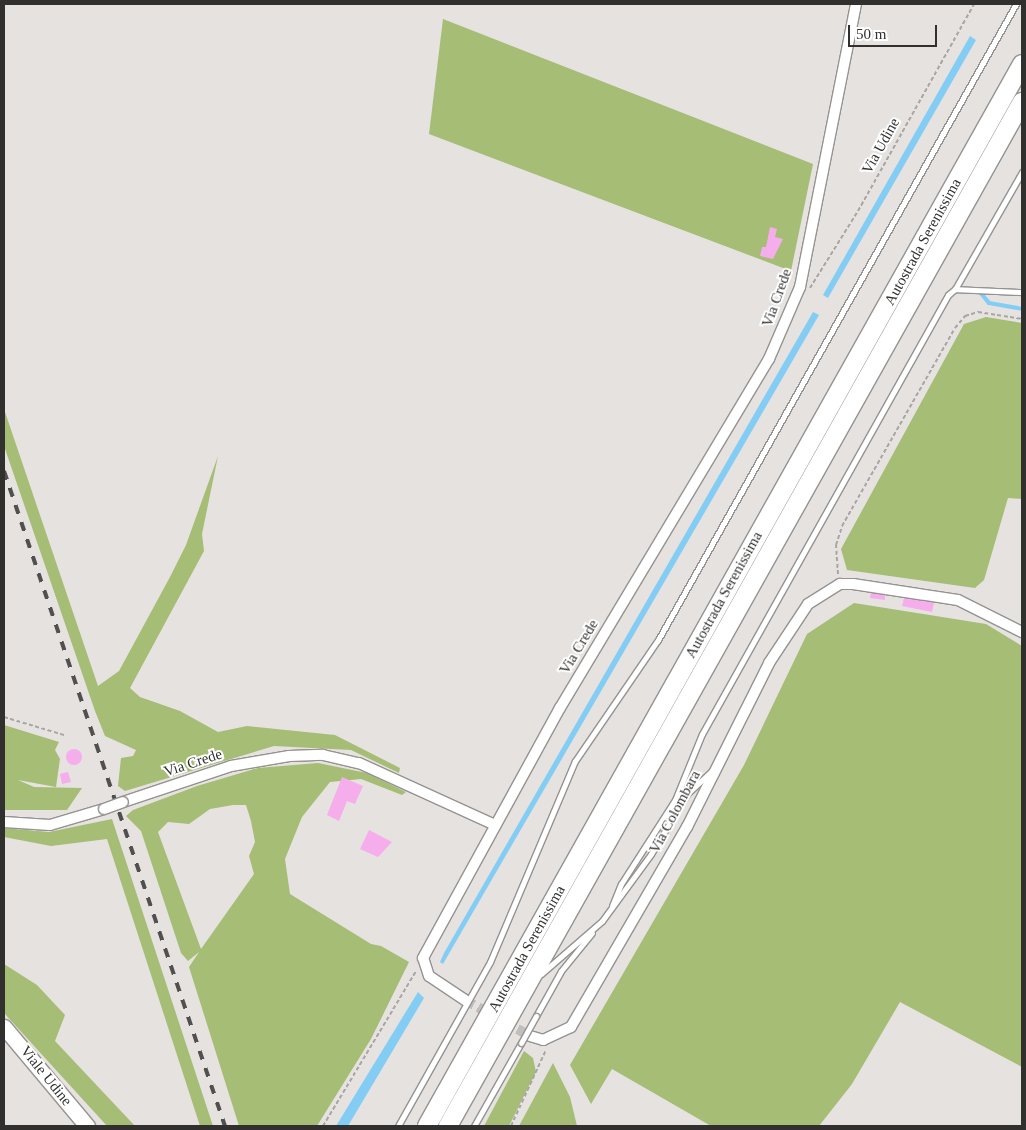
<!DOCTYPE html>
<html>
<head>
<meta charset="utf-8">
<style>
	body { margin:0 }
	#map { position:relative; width:1026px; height:1130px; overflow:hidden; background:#e5e2e0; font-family:Georgia,serif }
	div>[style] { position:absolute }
	.green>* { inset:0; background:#a5bd75 }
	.water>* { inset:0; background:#83cdf5 }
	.stream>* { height:4px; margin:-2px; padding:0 2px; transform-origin:2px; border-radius:2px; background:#83cdf5 }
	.building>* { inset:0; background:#f6adeb }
	.round { border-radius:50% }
	.street-tunnel>* { height:10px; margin-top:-5px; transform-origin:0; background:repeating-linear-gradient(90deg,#c1bebd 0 10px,transparent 0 15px) }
	.path>* { height:2px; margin-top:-1px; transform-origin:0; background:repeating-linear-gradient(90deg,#a8a6a4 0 4px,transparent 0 6.5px) }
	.roads { filter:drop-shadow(1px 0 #959391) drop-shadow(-1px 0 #959391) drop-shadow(0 1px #959391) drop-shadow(0 -1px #959391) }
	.lane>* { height:5px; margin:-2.5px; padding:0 2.5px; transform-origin:2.5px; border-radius:2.5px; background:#fff }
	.street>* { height:10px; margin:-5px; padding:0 5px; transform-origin:5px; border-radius:5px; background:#fff }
	.primary>* { height:15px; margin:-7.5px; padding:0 7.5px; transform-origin:7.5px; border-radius:7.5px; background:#fff }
	.highway>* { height:18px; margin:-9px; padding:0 9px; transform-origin:9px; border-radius:9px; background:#fff }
	.rail>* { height:4px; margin-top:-2px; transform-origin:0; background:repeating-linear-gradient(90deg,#51504f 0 9px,transparent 0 18px) }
	.bridges { filter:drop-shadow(1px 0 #959391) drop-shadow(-1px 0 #959391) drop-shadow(0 1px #959391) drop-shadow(0 -1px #959391) }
	.lane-bridge>* { height:5px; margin:-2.5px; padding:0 2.5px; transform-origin:2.5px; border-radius:2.5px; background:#fff }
	.street-bridge>* { height:10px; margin:-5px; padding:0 5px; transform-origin:5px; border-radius:5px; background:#fff }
	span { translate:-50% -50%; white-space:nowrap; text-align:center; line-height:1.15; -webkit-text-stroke:4px #fff; paint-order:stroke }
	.street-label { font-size:15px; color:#31302f }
	.frame { position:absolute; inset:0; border:5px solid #31302f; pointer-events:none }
	.scale { position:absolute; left:848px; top:25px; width:89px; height:22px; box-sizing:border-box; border:2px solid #31302f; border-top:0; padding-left:6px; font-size:15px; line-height:18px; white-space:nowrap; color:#31302f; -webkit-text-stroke:4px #fff; paint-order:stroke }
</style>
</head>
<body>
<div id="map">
	<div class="green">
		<i style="clip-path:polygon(443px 19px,813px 164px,791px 271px,429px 134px)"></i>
		<i style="clip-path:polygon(986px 317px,1022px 323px,1022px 499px,1008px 498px,984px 580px,975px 588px,847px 570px,841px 549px,964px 324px)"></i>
		<i style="clip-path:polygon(4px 409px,98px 686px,119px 671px,170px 577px,186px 545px,218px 456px,202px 534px,204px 551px,130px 688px,140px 697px,180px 711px,218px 732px,247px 726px,335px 735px,400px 768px,399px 773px,351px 750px,274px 746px,125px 791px,118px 786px,121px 758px,133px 756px,136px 750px,105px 736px,95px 711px,4px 446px)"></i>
		<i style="clip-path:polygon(854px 603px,986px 624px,1022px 646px,1022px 1067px,900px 1002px,852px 1084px,819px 1126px,711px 1126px,612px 1069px,591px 1104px,570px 1065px,744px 765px,807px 634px)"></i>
		<i style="clip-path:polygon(4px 725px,59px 742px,55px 750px,60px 759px,56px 787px,18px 780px,34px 787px,82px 788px,67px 810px,4px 810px)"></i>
		<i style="clip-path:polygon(evenodd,318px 763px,367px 773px,406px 792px,402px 795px,361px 779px,330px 782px,302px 817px,285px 859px,290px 894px,371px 944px,381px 946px,409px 962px,371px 1039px,317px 1126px,239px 1126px,189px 967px,199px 952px,188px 961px,181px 953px,141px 831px,126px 816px,133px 810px,197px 786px,258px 768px,318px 763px,233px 805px,246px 805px,251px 821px,255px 842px,249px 856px,254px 874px,201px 949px,158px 832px,168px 822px,189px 824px,210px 809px,233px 805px)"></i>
		<i style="clip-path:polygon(112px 819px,213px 1126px,200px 1126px,107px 839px,51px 846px,4px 837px,4px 828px,49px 832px)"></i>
		<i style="clip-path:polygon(4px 964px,37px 985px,65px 1015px,55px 1041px,135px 1126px,107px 1126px,4px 1013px)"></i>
		<i style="clip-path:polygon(524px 1051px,533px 1058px,536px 1072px,509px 1126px,484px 1126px)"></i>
		<i style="clip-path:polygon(553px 1063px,570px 1097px,577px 1126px,519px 1126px)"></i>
	</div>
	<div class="water">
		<i style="clip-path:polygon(970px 36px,976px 40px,828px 298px,823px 295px)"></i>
		<i style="clip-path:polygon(813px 312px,819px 315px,443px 964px,440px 962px,444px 953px)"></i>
		<i style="clip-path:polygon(418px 992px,424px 998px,348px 1126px,336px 1126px)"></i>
	</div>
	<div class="stream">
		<i style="left:980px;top:292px;width:14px;rotate:51deg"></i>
		<i style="left:989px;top:303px;width:34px;rotate:10deg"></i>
	</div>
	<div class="building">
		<i style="clip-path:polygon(770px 227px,777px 229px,775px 237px,783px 239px,773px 259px,760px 256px,762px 247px,766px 247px)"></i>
		<i style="clip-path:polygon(871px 592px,885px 594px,885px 600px,870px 598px)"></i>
		<i style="clip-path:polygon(904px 598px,934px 602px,932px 612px,902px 606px)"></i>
		<i class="round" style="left:66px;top:749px;width:16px;height:16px"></i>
		<i style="clip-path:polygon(68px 772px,71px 782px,62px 784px,60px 774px)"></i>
		<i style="clip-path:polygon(342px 777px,363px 786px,355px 804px,347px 801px,339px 821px,327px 815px)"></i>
		<i style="clip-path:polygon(369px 830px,392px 842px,378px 857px,360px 849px)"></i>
	</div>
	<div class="street-tunnel">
		<i style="left:465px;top:1000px;width:74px;rotate:29deg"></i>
	</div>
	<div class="path">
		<i style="left:810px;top:288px;width:91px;rotate:-58.1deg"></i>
		<i style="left:858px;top:211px;width:237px;rotate:-60.7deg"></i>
		<i style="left:838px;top:574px;width:29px;rotate:-94deg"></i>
		<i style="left:836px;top:545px;width:20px;rotate:-72deg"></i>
		<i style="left:842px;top:526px;width:228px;rotate:-60.3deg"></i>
		<i style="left:955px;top:328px;width:16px;rotate:-50deg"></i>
		<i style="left:965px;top:316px;width:14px;rotate:-17deg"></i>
		<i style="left:978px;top:312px;width:45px;rotate:9deg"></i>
		<i style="left:4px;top:717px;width:63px;rotate:16.7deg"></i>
		<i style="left:323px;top:1126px;width:181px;rotate:-59deg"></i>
		<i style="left:511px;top:1126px;width:84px;rotate:-65.3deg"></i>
	</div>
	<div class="roads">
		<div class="lane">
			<i style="left:955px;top:289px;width:135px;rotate:-60.2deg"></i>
			<i style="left:612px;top:906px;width:24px;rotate:-68deg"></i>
			<i style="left:621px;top:884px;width:100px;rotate:-57.3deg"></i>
			<i style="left:675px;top:800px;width:71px;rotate:-67.8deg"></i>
			<i style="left:702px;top:734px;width:503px;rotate:-60.74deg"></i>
			<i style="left:948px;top:295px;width:9px;rotate:-41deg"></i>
			<i style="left:955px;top:289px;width:67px;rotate:2.6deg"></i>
			<i style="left:541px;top:974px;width:81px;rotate:-41deg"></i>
			<i style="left:602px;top:921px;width:83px;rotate:-53.8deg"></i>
			<i style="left:651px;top:854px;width:70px;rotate:-59deg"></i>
			<i style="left:687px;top:794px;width:35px;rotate:-43deg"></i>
			<i style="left:536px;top:1016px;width:51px;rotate:-60.9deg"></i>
			<i style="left:561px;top:971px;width:49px;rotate:-50.8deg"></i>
			<i style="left:398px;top:1126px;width:188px;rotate:-60.7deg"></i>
			<i style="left:490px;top:962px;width:218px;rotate:-67.1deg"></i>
			<i style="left:575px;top:761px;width:147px;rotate:-55.6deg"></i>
			<i style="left:658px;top:640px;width:730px;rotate:-60.63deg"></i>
			<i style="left:474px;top:1126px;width:95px;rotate:-60.5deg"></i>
		</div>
		<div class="street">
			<i style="left:123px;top:802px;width:114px;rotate:-18.4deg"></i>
			<i style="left:231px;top:766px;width:59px;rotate:-9.8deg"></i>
			<i style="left:289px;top:756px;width:34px;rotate:-2deg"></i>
			<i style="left:323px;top:755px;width:37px;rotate:13deg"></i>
			<i style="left:359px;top:763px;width:149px;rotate:24.5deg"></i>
			<i style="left:4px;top:822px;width:46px;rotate:3.7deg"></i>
			<i style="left:50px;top:825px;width:56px;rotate:-16.5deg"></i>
			<i style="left:465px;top:1000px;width:43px;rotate:-146.3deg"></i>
			<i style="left:429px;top:976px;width:19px;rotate:-108deg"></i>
			<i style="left:423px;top:958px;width:285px;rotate:-61.3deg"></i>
			<i style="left:560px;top:708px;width:407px;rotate:-59.1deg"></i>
			<i style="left:769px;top:359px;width:78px;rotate:-66.7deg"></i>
			<i style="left:800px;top:287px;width:288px;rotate:-78.8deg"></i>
			<i style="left:530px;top:1036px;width:14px;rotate:17deg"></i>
			<i style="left:543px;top:1040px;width:31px;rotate:-25deg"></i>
			<i style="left:571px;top:1027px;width:231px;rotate:-59.9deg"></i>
			<i style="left:687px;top:827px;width:183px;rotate:-63.4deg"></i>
			<i style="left:769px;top:663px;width:71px;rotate:-56.5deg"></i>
			<i style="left:808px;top:604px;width:38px;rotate:-32deg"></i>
			<i style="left:840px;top:584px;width:13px"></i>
			<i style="left:853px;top:584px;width:106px;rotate:8.7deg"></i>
			<i style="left:958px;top:600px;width:72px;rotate:26.6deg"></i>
		</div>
		<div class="primary">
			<i style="left:4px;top:1027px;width:129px;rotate:50deg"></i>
		</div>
		<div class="highway">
			<i style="left:427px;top:1126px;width:1217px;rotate:-60.74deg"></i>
			<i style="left:448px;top:1126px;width:1174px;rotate:-60.73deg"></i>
		</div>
	</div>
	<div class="rail">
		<i style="left:4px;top:471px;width:691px;rotate:71.36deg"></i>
	</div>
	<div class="bridges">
		<div class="lane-bridge">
			<i style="left:521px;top:1043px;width:31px;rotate:-61deg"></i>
		</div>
		<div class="street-bridge">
			<i style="left:104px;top:809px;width:20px;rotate:-20deg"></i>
		</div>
	</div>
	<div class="street-label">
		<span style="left:881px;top:146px;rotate:-61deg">Via Udine</span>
		<span style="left:923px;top:242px;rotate:-61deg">Autostrada Serenissima</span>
		<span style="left:777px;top:298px;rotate:-70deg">Via Crede</span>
		<span style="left:724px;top:595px;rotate:-61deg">Autostrada Serenissima</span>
		<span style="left:579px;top:647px;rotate:-59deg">Via Crede</span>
		<span style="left:193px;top:763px;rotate:-18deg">Via Crede</span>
		<span style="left:675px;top:812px;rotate:-62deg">Via Colombara</span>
		<span style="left:527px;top:949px;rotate:-61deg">Autostrada Serenissima</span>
		<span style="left:46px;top:1076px;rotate:51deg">Viale Udine</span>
	</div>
	<div class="frame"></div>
	<div class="scale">50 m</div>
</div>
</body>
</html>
